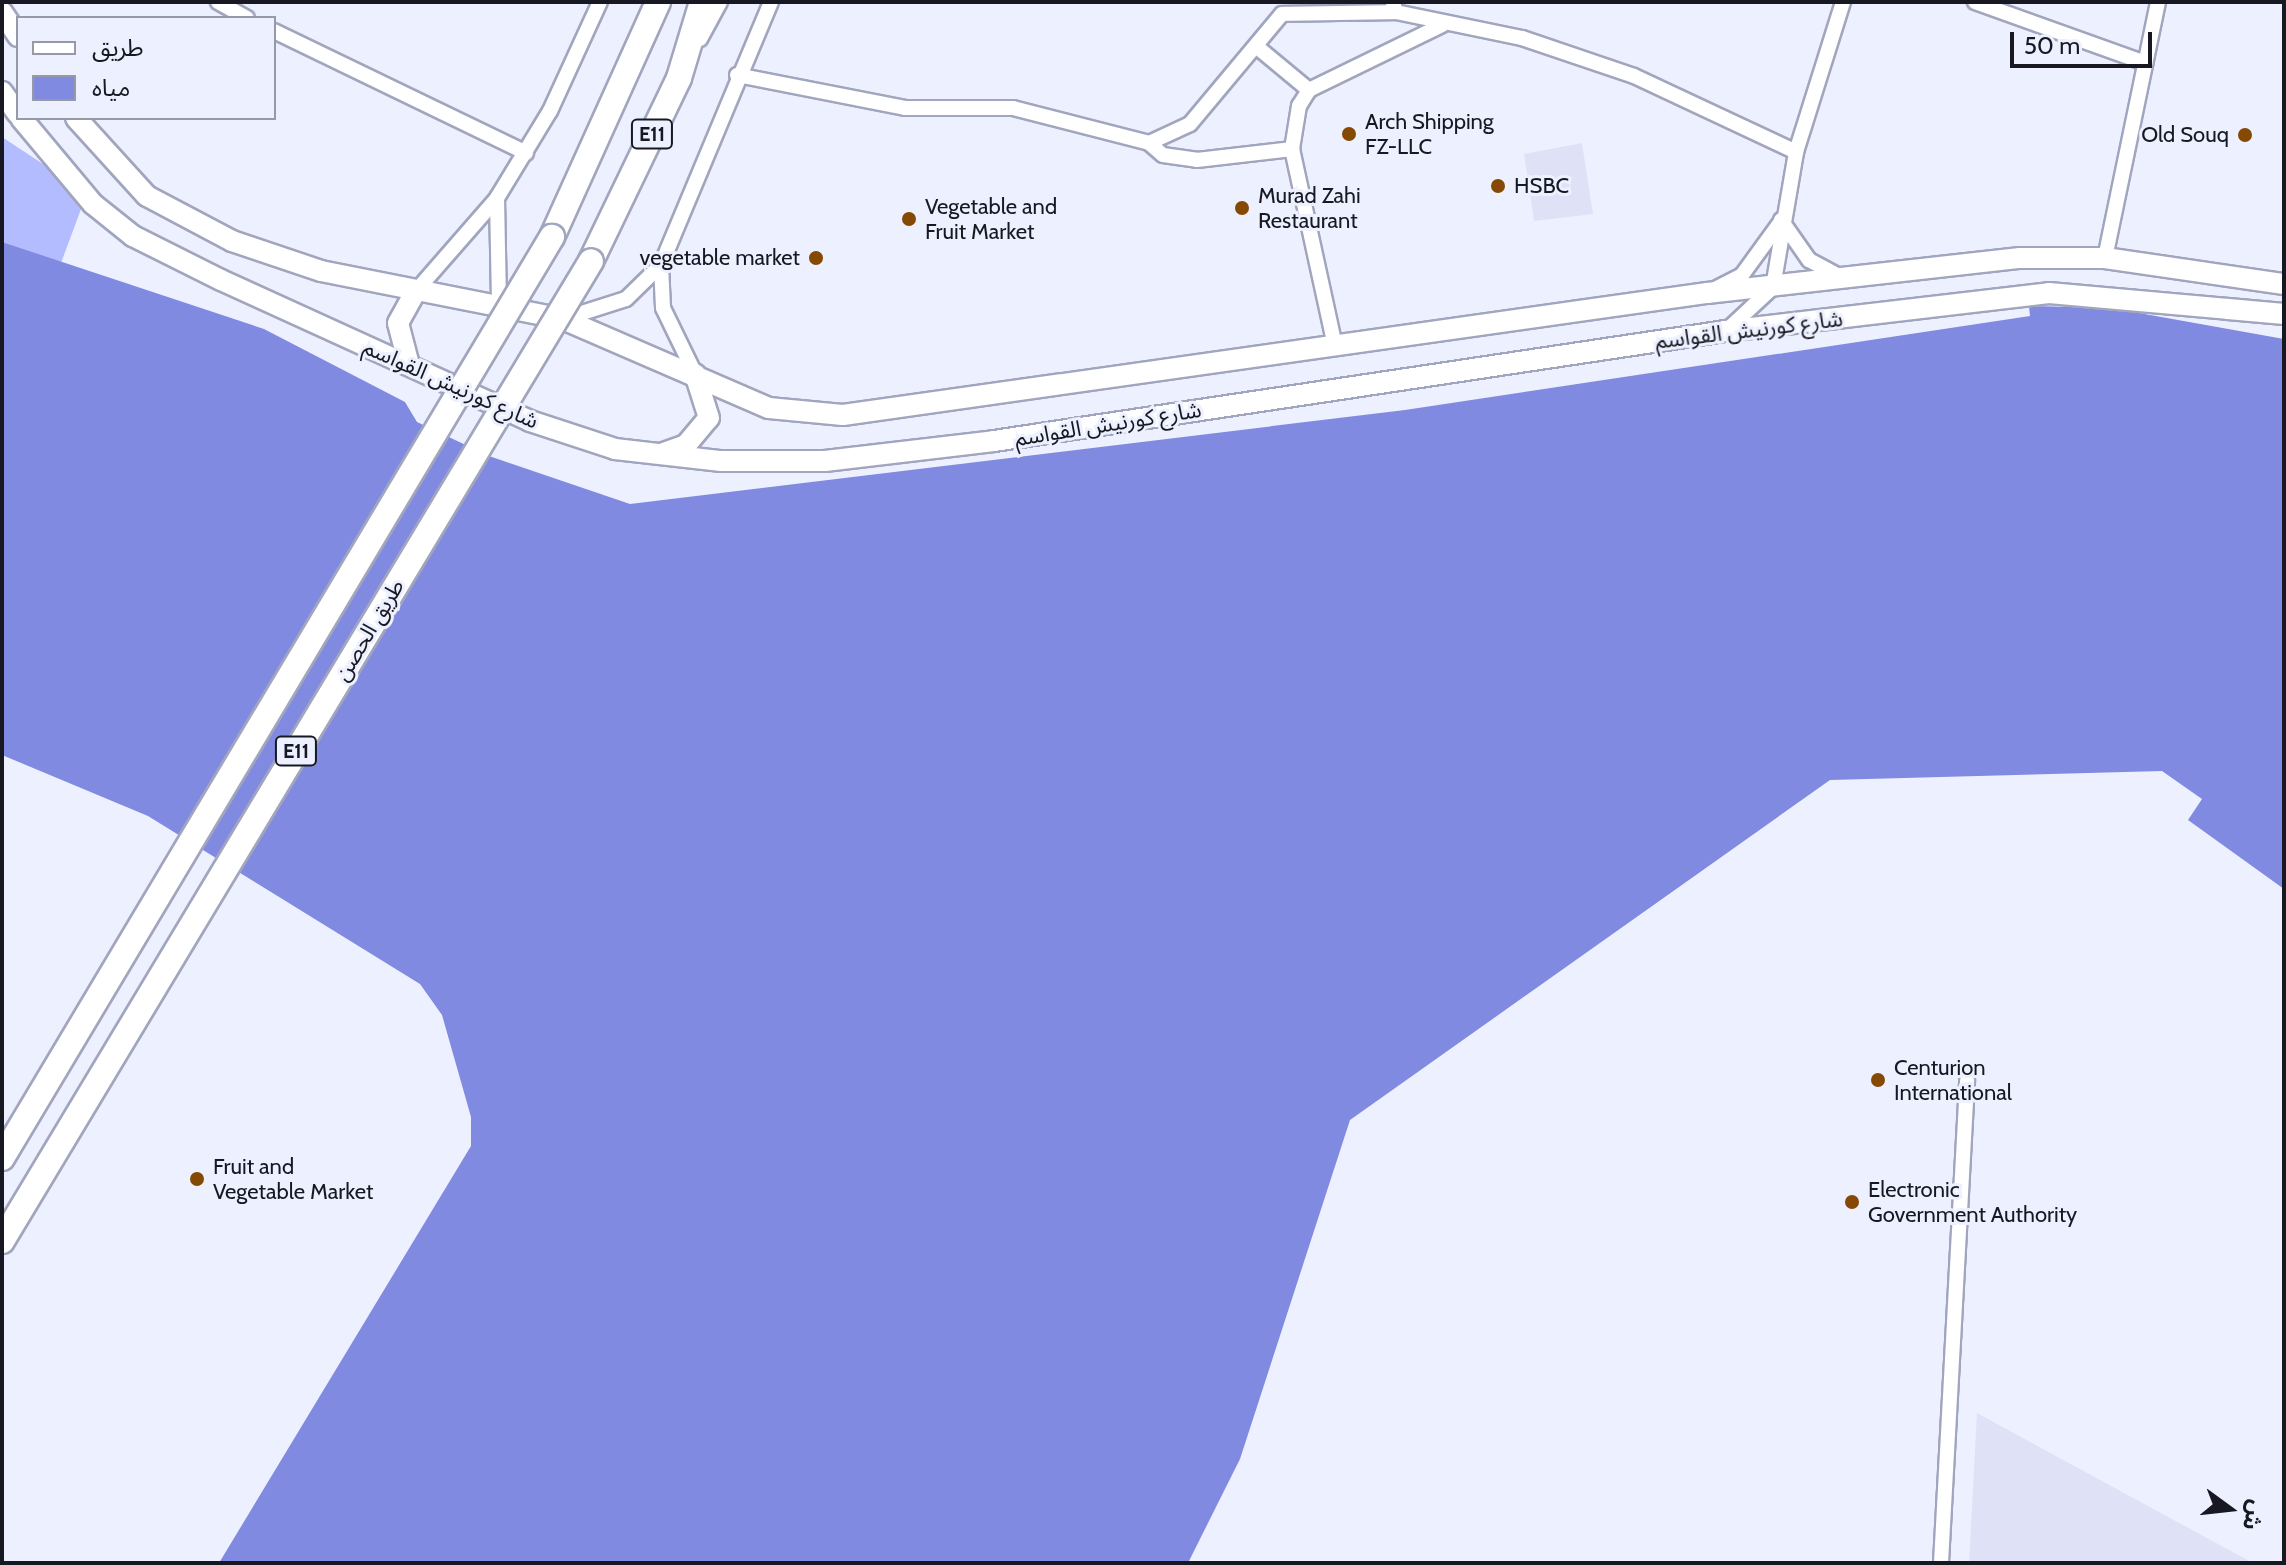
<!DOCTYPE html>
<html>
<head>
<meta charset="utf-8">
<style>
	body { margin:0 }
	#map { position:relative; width:2286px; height:1565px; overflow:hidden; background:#edf0ff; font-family:Cabin,"Noto Sans Arabic",sans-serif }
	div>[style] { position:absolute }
	.built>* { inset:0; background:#dfe2f6 }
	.green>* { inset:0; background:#b3bcff }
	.water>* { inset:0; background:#818ae1 }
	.roads { filter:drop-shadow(2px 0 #a1a5bd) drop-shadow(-2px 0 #a1a5bd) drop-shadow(0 2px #a1a5bd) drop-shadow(0 -2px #a1a5bd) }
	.minor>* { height:14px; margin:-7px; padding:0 7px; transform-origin:7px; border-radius:7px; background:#fff }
	.secondary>* { height:20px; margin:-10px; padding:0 10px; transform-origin:10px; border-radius:10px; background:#fff }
	.primary>* { height:24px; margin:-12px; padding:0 12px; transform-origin:12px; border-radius:12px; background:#fff }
	.bridges { filter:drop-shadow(2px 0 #a1a5bd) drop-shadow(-2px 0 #a1a5bd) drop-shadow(0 2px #a1a5bd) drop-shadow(0 -2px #a1a5bd) }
	.primary-bridge>* { height:24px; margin:-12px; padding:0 12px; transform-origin:12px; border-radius:12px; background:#fff }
	.dots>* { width:22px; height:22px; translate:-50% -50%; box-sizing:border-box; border:4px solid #edf0ff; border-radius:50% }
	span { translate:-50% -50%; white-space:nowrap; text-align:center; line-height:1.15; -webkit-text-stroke:6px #edf0ff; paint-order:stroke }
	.shield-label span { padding:2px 6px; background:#edf0ff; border:2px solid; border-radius:6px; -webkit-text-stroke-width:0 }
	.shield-label { font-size:20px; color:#171821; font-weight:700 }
	.poi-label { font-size:22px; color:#171821 }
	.left { translate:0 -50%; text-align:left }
	.right { translate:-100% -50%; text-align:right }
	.street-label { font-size:22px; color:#171821 }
	.frame { position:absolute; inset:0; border:4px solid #171821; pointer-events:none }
	.legend { position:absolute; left:16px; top:16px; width:260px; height:104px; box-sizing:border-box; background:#edf0ff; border:2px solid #979aa6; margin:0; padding:10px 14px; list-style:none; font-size:24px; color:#171821 }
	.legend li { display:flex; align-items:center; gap:16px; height:40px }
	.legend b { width:40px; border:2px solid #979aa6 }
	.north { position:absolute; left:2190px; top:1469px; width:80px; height:80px; -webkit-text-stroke:6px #edf0ff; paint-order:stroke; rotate:105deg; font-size:22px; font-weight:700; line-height:32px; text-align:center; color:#171821 }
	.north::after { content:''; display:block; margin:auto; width:28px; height:36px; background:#171821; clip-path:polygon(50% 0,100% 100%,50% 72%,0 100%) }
	.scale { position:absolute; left:2010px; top:32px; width:142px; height:36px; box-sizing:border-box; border:4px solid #171821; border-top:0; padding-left:10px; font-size:24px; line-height:28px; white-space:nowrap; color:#171821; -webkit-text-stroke:6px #edf0ff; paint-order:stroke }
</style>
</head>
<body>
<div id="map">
	<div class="built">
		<i style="clip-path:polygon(1582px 143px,1593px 214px,1534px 221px,1524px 154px)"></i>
		<i style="clip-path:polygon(1977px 1413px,2253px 1563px,1969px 1563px)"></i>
	</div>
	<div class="green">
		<i style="clip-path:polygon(2px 137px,87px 193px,61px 263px,2px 242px)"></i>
	</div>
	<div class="water">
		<i style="clip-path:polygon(2px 242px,264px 329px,405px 402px,417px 422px,489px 456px,630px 504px,1405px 410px,2030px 316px,2029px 306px,2111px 308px,2284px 339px,2284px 889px,2188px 820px,2202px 799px,2162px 771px,1830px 780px,1350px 1120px,1240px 1459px,1188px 1563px,219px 1563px,471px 1146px,471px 1117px,442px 1015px,420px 984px,148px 816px,2px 755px)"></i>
	</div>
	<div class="roads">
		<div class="minor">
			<i style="left:218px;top:2px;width:33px;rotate:29deg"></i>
			<i style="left:1975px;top:2px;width:181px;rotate:19.7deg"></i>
			<i style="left:1393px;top:3px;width:9px;rotate:72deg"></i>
			<i style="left:1396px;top:12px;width:129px;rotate:11.7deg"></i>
			<i style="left:1522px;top:38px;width:118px;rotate:18.7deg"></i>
			<i style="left:1634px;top:76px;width:179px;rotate:25.1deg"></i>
			<i style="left:274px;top:31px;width:280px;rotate:25.8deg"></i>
			<i style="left:700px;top:39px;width:42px;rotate:-61.6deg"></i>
			<i style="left:1256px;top:46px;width:69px;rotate:39.7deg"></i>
			<i style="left:737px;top:75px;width:171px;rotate:11.1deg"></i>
			<i style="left:905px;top:108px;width:108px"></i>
			<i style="left:1013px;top:108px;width:140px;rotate:14.4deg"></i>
			<i style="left:1149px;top:143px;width:45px;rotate:-24.9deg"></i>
			<i style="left:1190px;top:124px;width:143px;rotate:-50.1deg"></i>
			<i style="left:1282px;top:14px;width:114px;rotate:-1deg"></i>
			<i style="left:1149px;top:143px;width:18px;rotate:41deg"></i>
			<i style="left:1163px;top:155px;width:34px;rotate:8deg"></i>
			<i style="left:1197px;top:160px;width:96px;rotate:-6.6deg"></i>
			<i style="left:497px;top:198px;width:106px;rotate:88.9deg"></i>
			<i style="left:1781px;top:220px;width:49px;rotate:55deg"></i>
			<i style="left:1809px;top:260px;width:38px;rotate:28deg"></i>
			<i style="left:2105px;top:258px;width:261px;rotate:-78.3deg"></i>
			<i style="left:661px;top:265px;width:43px;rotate:87.3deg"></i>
			<i style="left:663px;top:308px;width:73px;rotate:64.1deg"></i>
			<i style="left:1717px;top:288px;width:28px;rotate:-27deg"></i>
			<i style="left:1742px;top:275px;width:63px;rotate:-54deg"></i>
			<i style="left:416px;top:291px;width:123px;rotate:-48.9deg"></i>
			<i style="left:497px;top:198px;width:102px;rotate:-58.7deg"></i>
			<i style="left:550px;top:111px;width:120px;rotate:-65.4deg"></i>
			<i style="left:563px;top:319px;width:66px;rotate:-17.6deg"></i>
			<i style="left:626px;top:299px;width:49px;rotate:-44.2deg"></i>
			<i style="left:661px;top:265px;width:285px;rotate:-67.3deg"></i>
			<i style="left:1726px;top:331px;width:64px;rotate:-43.1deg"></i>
			<i style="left:1773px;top:287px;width:137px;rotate:-80.3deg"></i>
			<i style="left:1796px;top:152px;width:157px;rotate:-72.6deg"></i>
			<i style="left:1335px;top:346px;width:202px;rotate:-102.3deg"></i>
			<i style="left:1292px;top:149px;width:44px;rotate:-80.8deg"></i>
			<i style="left:1299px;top:106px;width:19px;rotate:-58deg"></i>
			<i style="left:1309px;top:90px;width:148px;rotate:-26deg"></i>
			<i style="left:1941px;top:1563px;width:483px;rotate:-86.9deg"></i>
		</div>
		<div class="secondary">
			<i style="left:2px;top:12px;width:29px;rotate:56deg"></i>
			<i style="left:2px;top:92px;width:27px;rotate:54deg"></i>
			<i style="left:21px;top:118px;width:112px;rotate:50.1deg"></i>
			<i style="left:93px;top:204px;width:51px;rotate:38.7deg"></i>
			<i style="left:133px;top:236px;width:98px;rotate:26.6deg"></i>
			<i style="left:221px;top:280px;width:340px;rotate:24.5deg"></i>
			<i style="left:530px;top:421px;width:89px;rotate:18.2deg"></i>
			<i style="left:615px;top:449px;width:107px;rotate:6.5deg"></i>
			<i style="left:721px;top:461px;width:104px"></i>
			<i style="left:825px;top:461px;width:170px;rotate:-6.7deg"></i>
			<i style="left:994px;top:441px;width:740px;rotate:-8.55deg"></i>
			<i style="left:1726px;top:331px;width:325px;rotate:-6.7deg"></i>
			<i style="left:2049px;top:293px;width:236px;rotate:5.1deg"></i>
			<i style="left:76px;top:118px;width:105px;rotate:47.7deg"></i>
			<i style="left:147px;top:196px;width:96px;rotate:27.9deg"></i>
			<i style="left:232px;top:241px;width:94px;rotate:18.6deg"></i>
			<i style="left:321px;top:271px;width:247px;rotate:11.2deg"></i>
			<i style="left:563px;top:319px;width:224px;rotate:23.4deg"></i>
			<i style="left:769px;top:408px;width:74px;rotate:5.4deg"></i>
			<i style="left:843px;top:415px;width:873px;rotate:-8.04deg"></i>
			<i style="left:1707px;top:293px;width:315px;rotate:-6.4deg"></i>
			<i style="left:2020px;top:258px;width:85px"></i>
			<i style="left:2105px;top:258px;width:181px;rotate:8.3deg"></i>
			<i style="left:409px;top:365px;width:43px;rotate:-104.7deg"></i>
			<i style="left:398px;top:323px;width:37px;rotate:-61deg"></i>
			<i style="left:664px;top:453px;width:23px;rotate:-20deg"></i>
			<i style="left:686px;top:445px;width:35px;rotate:-50deg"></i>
			<i style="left:709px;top:418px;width:46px;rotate:-107.7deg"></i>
		</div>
		<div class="primary">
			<i style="left:552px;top:237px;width:258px;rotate:-65.7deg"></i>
			<i style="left:591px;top:261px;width:203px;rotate:-64.3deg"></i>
			<i style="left:679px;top:78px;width:79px;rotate:-73.2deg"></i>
		</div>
	</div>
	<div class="bridges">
		<div class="primary-bridge">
			<i style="left:2px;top:1158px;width:1073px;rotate:-59.16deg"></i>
			<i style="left:2px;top:1241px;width:1143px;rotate:-58.99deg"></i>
		</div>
	</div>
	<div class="dots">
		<i style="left:1349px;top:134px;background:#854904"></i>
		<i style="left:2245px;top:135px;background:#854904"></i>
		<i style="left:1498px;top:186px;background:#854904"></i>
		<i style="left:1242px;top:208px;background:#854904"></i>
		<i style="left:909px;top:219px;background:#854904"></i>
		<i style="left:816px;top:258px;background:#854904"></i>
		<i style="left:1878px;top:1080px;background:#854904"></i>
		<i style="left:197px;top:1179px;background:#854904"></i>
		<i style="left:1852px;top:1202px;background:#854904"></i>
	</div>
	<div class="shield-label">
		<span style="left:652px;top:134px">E11</span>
		<span style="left:296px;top:751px">E11</span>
	</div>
	<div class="poi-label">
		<span class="left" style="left:1365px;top:134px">Arch Shipping<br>FZ-LLC</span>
		<span class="right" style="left:2229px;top:135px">Old Souq</span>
		<span class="left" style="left:1514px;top:186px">HSBC</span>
		<span class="left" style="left:1258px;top:208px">Murad Zahi<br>Restaurant</span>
		<span class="left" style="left:925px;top:219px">Vegetable and<br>Fruit Market</span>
		<span class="right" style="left:800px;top:258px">vegetable market</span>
		<span class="left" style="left:1894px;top:1080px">Centurion<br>International</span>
		<span class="left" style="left:213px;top:1179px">Fruit and<br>Vegetable Market</span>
		<span class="left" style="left:1868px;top:1202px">Electronic<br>Government Authority</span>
	</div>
	<div class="street-label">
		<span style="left:1749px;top:330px;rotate:-7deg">شارع كورنيش القواسم</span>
		<span style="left:451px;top:384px;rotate:24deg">شارع كورنيش القواسم</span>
		<span style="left:1108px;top:424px;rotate:-9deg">شارع كورنيش القواسم</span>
		<span style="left:369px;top:630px;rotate:-59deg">طريق الحصن</span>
	</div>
	<div class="frame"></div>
	<ul class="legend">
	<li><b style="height:10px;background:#fff"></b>طريق</li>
	<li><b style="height:22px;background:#818ae1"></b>مياه</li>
	</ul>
	<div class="north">ش</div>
	<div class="scale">50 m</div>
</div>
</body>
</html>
